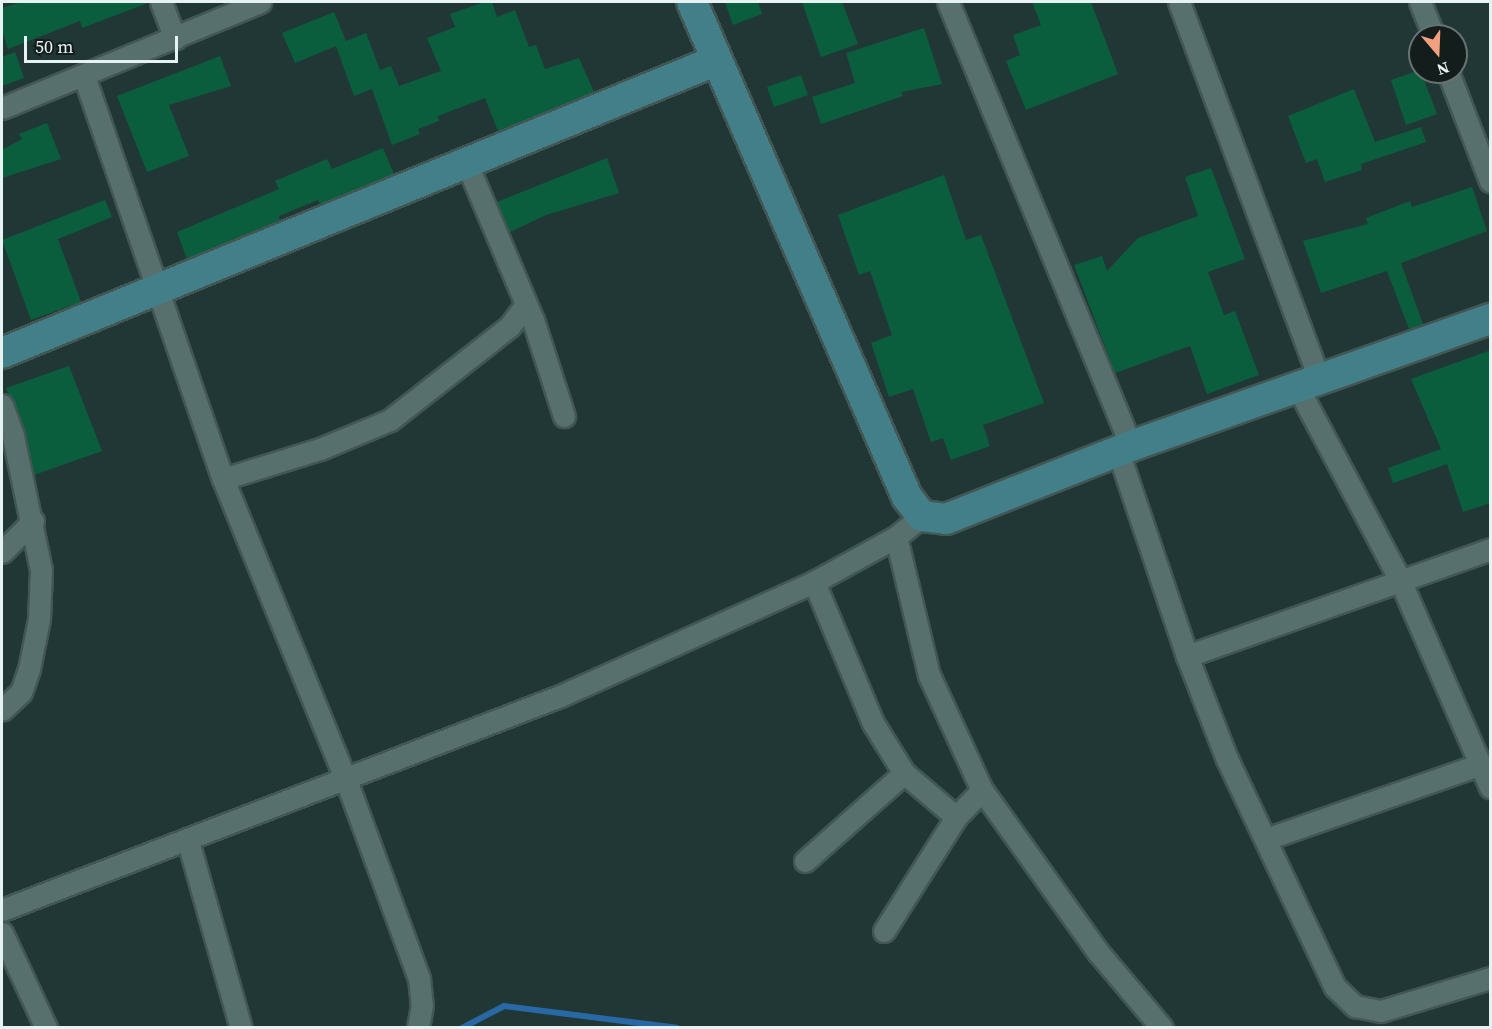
<!DOCTYPE html>
<html>
<head>
<meta charset="utf-8">
<style>
	body { margin:0 }
	#map { position:relative; width:1492px; height:1029px; overflow:hidden; background:#213736; font-family:"Source Serif 4",serif }
	div>[style] { position:absolute }
	.stream>* { height:6px; margin:-3px; padding:0 3px; transform-origin:3px; border-radius:3px; background:#2868a4 }
	.building>* { inset:0; background:#0b5e3d }
	.roads { filter:drop-shadow(2px 0 #425654) drop-shadow(-2px 0 #425654) drop-shadow(0 2px #425654) drop-shadow(0 -2px #425654) }
	.street>* { height:21px; margin:-10.5px; padding:0 10.5px; transform-origin:10.5px; border-radius:10.5px; background:#57706e }
	.secondary>* { height:30px; margin:-15px; padding:0 15px; transform-origin:15px; border-radius:15px; background:#427f88 }
	span { translate:-50% -50%; white-space:nowrap; text-align:center; line-height:1.15; -webkit-text-stroke:5px #131d1c; paint-order:stroke }
	.frame { position:absolute; inset:0; border:3px solid #e6f3f2; pointer-events:none }
	.north { position:absolute; left:1408px; top:24px; width:60px; height:60px; box-sizing:border-box; background:#131d1c; border:2px solid #677372; border-radius:50%; rotate:161deg; font-size:16px; font-weight:700; line-height:24px; text-align:center; color:#e6f3f2 }
	.north::after { content:''; display:block; margin:auto; width:21px; height:27px; background:#f3a081; clip-path:polygon(50% 0,100% 100%,50% 72%,0 100%) }
	.scale { position:absolute; left:24px; top:36px; width:154px; height:27px; box-sizing:border-box; border:3px solid #e6f3f2; border-top:0; padding-left:8px; font-size:18px; line-height:21px; white-space:nowrap; color:#e6f3f2; -webkit-text-stroke:4px #131d1c; paint-order:stroke }
</style>
</head>
<body>
<div id="map">
	<div class="stream">
		<i style="left:462px;top:1028px;width:47px;rotate:-27.6deg"></i>
		<i style="left:504px;top:1006px;width:174px;rotate:7.2deg"></i>
	</div>
	<div class="building">
		<i style="clip-path:polygon(20px 2px,148px 2px,148px 3px,82px 28px,80px 21px,8px 49px,2px 30px,2px 8px)"></i>
		<i style="clip-path:polygon(484px 2px,492px 2px,497px 17px,515px 10px,529px 47px,536px 45px,545px 69px,579px 58px,594px 92px,498px 131px,485px 98px,438px 116px,439px 121px,418px 129px,420px 134px,392px 145px,372px 89px,354px 96px,336px 46px,295px 63px,282px 33px,334px 12px,346px 41px,366px 33px,380px 70px,391px 66px,399px 86px,441px 71px,427px 38px,455px 27px,450px 14px)"></i>
		<i style="clip-path:polygon(725px 2px,758px 2px,762px 14px,733px 25px)"></i>
		<i style="clip-path:polygon(802px 2px,842px 2px,858px 44px,821px 57px)"></i>
		<i style="clip-path:polygon(1032px 2px,1091px 2px,1118px 74px,1026px 110px,1006px 61px,1020px 55px,1013px 35px,1041px 25px)"></i>
		<i style="clip-path:polygon(924px 28px,942px 84px,901px 92px,903px 96px,821px 124px,812px 97px,855px 83px,846px 53px)"></i>
		<i style="clip-path:polygon(15px 52px,24px 78px,2px 86px,2px 57px)"></i>
		<i style="clip-path:polygon(220px 56px,231px 86px,169px 105px,189px 156px,147px 172px,117px 96px)"></i>
		<i style="clip-path:polygon(1420px 70px,1437px 114px,1406px 125px,1391px 80px)"></i>
		<i style="clip-path:polygon(801px 75px,808px 95px,774px 107px,767px 87px)"></i>
		<i style="clip-path:polygon(1354px 89px,1375px 142px,1421px 127px,1426px 142px,1361px 164px,1362px 170px,1325px 182px,1317px 159px,1306px 163px,1288px 116px)"></i>
		<i style="clip-path:polygon(47px 123px,61px 159px,2px 178px,2px 150px,22px 139px,19px 134px)"></i>
		<i style="clip-path:polygon(383px 148px,394px 174px,320px 204px,318px 200px,279px 216px,280px 220px,187px 259px,177px 232px,279px 189px,275px 181px,327px 159px,332px 169px)"></i>
		<i style="clip-path:polygon(607px 158px,619px 193px,546px 215px,510px 232px,497px 202px)"></i>
		<i style="clip-path:polygon(1211px 168px,1245px 259px,1208px 272px,1224px 315px,1235px 311px,1259px 375px,1207px 394px,1190px 346px,1115px 373px,1074px 265px,1102px 256px,1107px 271px,1138px 238px,1198px 216px,1185px 177px)"></i>
		<i style="clip-path:polygon(944px 175px,966px 240px,981px 235px,1044px 403px,983px 425px,990px 446px,951px 460px,943px 438px,931px 442px,913px 389px,889px 397px,871px 343px,892px 335px,870px 271px,859px 275px,838px 215px)"></i>
		<i style="clip-path:polygon(1472px 187px,1487px 231px,1401px 263px,1423px 324px,1409px 329px,1387px 271px,1321px 293px,1303px 241px,1368px 224px,1366px 218px,1410px 201px,1412px 207px)"></i>
		<i style="clip-path:polygon(105px 200px,112px 217px,58px 239px,81px 302px,31px 320px,2px 240px)"></i>
		<i style="clip-path:polygon(1491px 350px,1491px 503px,1463px 512px,1447px 464px,1393px 483px,1388px 468px,1441px 449px,1411px 379px)"></i>
		<i style="clip-path:polygon(69px 366px,102px 451px,34px 475px,25px 432px,6px 388px)"></i>
	</div>
	<div class="roads">
		<div class="street">
			<i style="left:161px;top:2px;width:39px;rotate:69deg"></i>
			<i style="left:948px;top:2px;width:480px;rotate:67.6deg"></i>
			<i style="left:1179px;top:2px;width:402px;rotate:69.6deg"></i>
			<i style="left:1420px;top:2px;width:37px;rotate:68deg"></i>
			<i style="left:1448px;top:72px;width:117px;rotate:68.9deg"></i>
			<i style="left:84px;top:76px;width:426px;rotate:71deg"></i>
			<i style="left:223px;top:479px;width:325px;rotate:67.8deg"></i>
			<i style="left:346px;top:780px;width:211px;rotate:69.8deg"></i>
			<i style="left:419px;top:978px;width:27px;rotate:84deg"></i>
			<i style="left:422px;top:1005px;width:23px;rotate:100deg"></i>
			<i style="left:2px;top:108px;width:279px;rotate:-22.3deg"></i>
			<i style="left:467px;top:164px;width:169px;rotate:67.1deg"></i>
			<i style="left:533px;top:320px;width:101px;rotate:72.1deg"></i>
			<i style="left:1298px;top:388px;width:217px;rotate:62deg"></i>
			<i style="left:1400px;top:580px;width:226px;rotate:66.5deg"></i>
			<i style="left:2px;top:405px;width:33px;rotate:70deg"></i>
			<i style="left:13px;top:436px;width:137px;rotate:78.2deg"></i>
			<i style="left:41px;top:570px;width:49px;rotate:92.3deg"></i>
			<i style="left:39px;top:619px;width:51px;rotate:101.3deg"></i>
			<i style="left:29px;top:669px;width:24px;rotate:109deg"></i>
			<i style="left:21px;top:692px;width:26px;rotate:137deg"></i>
			<i style="left:1118px;top:451px;width:216px;rotate:71.4deg"></i>
			<i style="left:1187px;top:656px;width:110px;rotate:68.8deg"></i>
			<i style="left:1227px;top:759px;width:252px;rotate:64.7deg"></i>
			<i style="left:1335px;top:987px;width:28px;rotate:44deg"></i>
			<i style="left:1355px;top:1006px;width:26px;rotate:11deg"></i>
			<i style="left:1381px;top:1011px;width:114px;rotate:-16.8deg"></i>
			<i style="left:223px;top:479px;width:102px;rotate:-17.2deg"></i>
			<i style="left:320px;top:449px;width:76px;rotate:-22.5deg"></i>
			<i style="left:390px;top:420px;width:152px;rotate:-38.1deg"></i>
			<i style="left:510px;top:326px;width:27px;rotate:-54deg"></i>
			<i style="left:896px;top:537px;width:142px;rotate:76.6deg"></i>
			<i style="left:929px;top:675px;width:127px;rotate:65.3deg"></i>
			<i style="left:982px;top:790px;width:199px;rotate:54.4deg"></i>
			<i style="left:1098px;top:952px;width:99px;rotate:49.9deg"></i>
			<i style="left:2px;top:552px;width:44px;rotate:-45deg"></i>
			<i style="left:814px;top:582px;width:153px;rotate:67.3deg"></i>
			<i style="left:873px;top:723px;width:59px;rotate:58.2deg"></i>
			<i style="left:904px;top:773px;width:68px;rotate:40.2deg"></i>
			<i style="left:1187px;top:656px;width:321px;rotate:-19.4deg"></i>
			<i style="left:1266px;top:839px;width:225px;rotate:-19.2deg"></i>
			<i style="left:188px;top:841px;width:194px;rotate:74.2deg"></i>
			<i style="left:805px;top:861px;width:132px;rotate:-41.6deg"></i>
			<i style="left:2px;top:910px;width:598px;rotate:-20.98deg"></i>
			<i style="left:560px;top:696px;width:278px;rotate:-24.2deg"></i>
			<i style="left:814px;top:582px;width:94px;rotate:-28.8deg"></i>
			<i style="left:896px;top:537px;width:33px;rotate:-39deg"></i>
			<i style="left:884px;top:931px;width:135px;rotate:-57.7deg"></i>
			<i style="left:956px;top:817px;width:37px;rotate:-46deg"></i>
			<i style="left:2px;top:933px;width:105px;rotate:65.1deg"></i>
		</div>
		<div class="secondary">
			<i style="left:692px;top:2px;width:540px;rotate:66.52deg"></i>
			<i style="left:907px;top:497px;width:24px;rotate:52deg"></i>
			<i style="left:922px;top:516px;width:24px;rotate:7deg"></i>
			<i style="left:946px;top:519px;width:199px;rotate:-21.5deg"></i>
			<i style="left:1131px;top:446px;width:381px;rotate:-19.5deg"></i>
			<i style="left:2px;top:353px;width:770px;rotate:-22.27deg"></i>
		</div>
	</div>
	<div class="frame"></div>
	<div class="north">N</div>
	<div class="scale">50 m</div>
</div>
</body>
</html>
